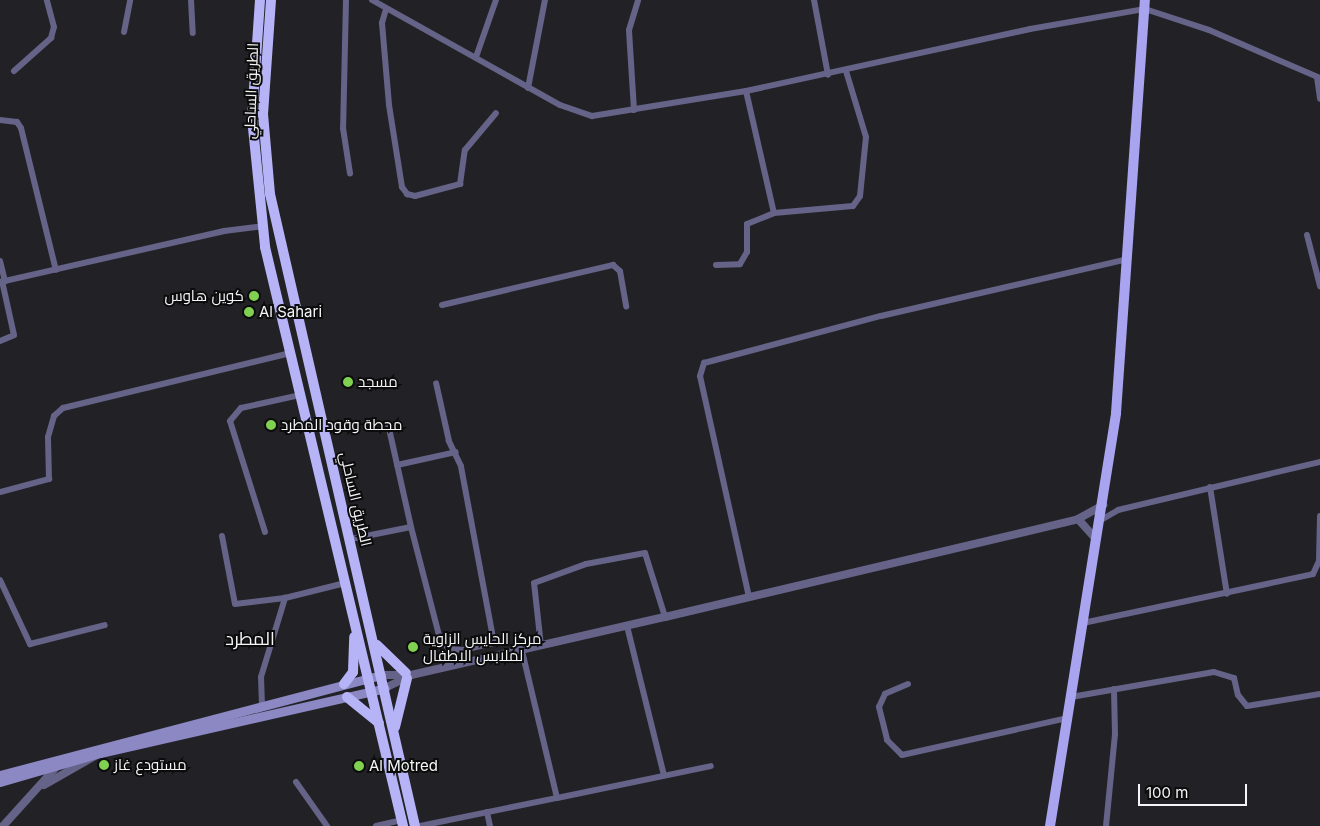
<!DOCTYPE html>
<html>
<head>
<meta charset="utf-8">
<style>
	body { margin:0 }
	#map { position:relative; width:1320px; height:826px; overflow:hidden; background:#222226; font-family:Inter,Cairo,sans-serif }
	div>[style] { position:absolute }
	.minor>* { height:6px; margin:-3px; padding:0 3px; transform-origin:3px; border-radius:3px; background:#656388 }
	.tertiary>* { height:8px; margin:-4px; padding:0 4px; transform-origin:4px; border-radius:4px; background:#656388 }
	.secondary>* { height:9px; margin:-4.5px; padding:0 4.5px; transform-origin:4.5px; border-radius:4.5px; background:#8b88c3 }
	.primary>* { height:10px; margin:-5px; padding:0 5px; transform-origin:5px; border-radius:5px; background:#a8a4f0 }
	.trunk>* { height:10px; margin:-5px; padding:0 5px; transform-origin:5px; border-radius:5px; background:#b6b4f6 }
	.dots>* { width:14px; height:14px; translate:-50% -50%; box-sizing:border-box; border:2px solid #0c0c0d; border-radius:50% }
	span { translate:-50% -50%; white-space:nowrap; text-align:center; line-height:1.15; -webkit-text-stroke:4px #0c0c0d; paint-order:stroke }
	.street-label { font-size:15px; color:#f4f5f7 }
	.poi-label { font-size:15px; color:#f4f5f7 }
	.right { translate:-100% -50%; text-align:right }
	.left { translate:0 -50%; text-align:left }
	.quarter-label { font-size:18px; color:#f4f5f7 }
	.scale { position:absolute; left:1138px; top:784px; width:109px; height:22px; box-sizing:border-box; border:2px solid #f4f5f7; border-top:0; padding-left:6px; font-size:15px; line-height:18px; white-space:nowrap; color:#f4f5f7; -webkit-text-stroke:4px #0c0c0d; paint-order:stroke }
</style>
</head>
<body>
<div id="map">
	<div class="minor">
		<i style="left:191px;top:0;width:33px;rotate:87deg"></i>
		<i style="left:346px;top:0;width:128px;rotate:91.3deg"></i>
		<i style="left:343px;top:128px;width:46px;rotate:81.2deg"></i>
		<i style="left:372px;top:0;width:215px;rotate:29.2deg"></i>
		<i style="left:560px;top:105px;width:34px;rotate:19deg"></i>
		<i style="left:592px;top:116px;width:156px;rotate:-9.2deg"></i>
		<i style="left:746px;top:91px;width:291px;rotate:-12.3deg"></i>
		<i style="left:1030px;top:29px;width:117px;rotate:-9.9deg"></i>
		<i style="left:1145px;top:9px;width:67px;rotate:18.2deg"></i>
		<i style="left:1209px;top:30px;width:121px;rotate:23.4deg"></i>
		<i style="left:814px;top:0;width:76px;rotate:79.4deg"></i>
		<i style="left:386px;top:9px;width:15px;rotate:106deg"></i>
		<i style="left:382px;top:23px;width:82px;rotate:85.1deg"></i>
		<i style="left:389px;top:105px;width:83px;rotate:81deg"></i>
		<i style="left:402px;top:187px;width:9px;rotate:54deg"></i>
		<i style="left:407px;top:194px;width:8px;rotate:14deg"></i>
		<i style="left:415px;top:196px;width:47px;rotate:-14.9deg"></i>
		<i style="left:460px;top:184px;width:34px;rotate:-82deg"></i>
		<i style="left:465px;top:150px;width:48px;rotate:-50deg"></i>
		<i style="left:124px;top:32px;width:33px;rotate:-79deg"></i>
		<i style="left:476px;top:57px;width:60px;rotate:-70.7deg"></i>
		<i style="left:14px;top:71px;width:50px;rotate:-41.7deg"></i>
		<i style="left:51px;top:38px;width:11px;rotate:-75deg"></i>
		<i style="left:54px;top:27px;width:28px;rotate:-105deg"></i>
		<i style="left:1317px;top:77px;width:22px;rotate:82deg"></i>
		<i style="left:528px;top:88px;width:90px;rotate:-79.1deg"></i>
		<i style="left:746px;top:91px;width:125px;rotate:77.1deg"></i>
		<i style="left:774px;top:213px;width:79px;rotate:-5.1deg"></i>
		<i style="left:853px;top:206px;width:12px;rotate:-55deg"></i>
		<i style="left:860px;top:196px;width:59px;rotate:-84.2deg"></i>
		<i style="left:866px;top:137px;width:69px;rotate:-106.9deg"></i>
		<i style="left:634px;top:110px;width:80px;rotate:-93.6deg"></i>
		<i style="left:629px;top:30px;width:31px;rotate:-73deg"></i>
		<i style="left:0;top:120px;width:17px;rotate:7deg"></i>
		<i style="left:17px;top:122px;width:7px;rotate:56deg"></i>
		<i style="left:21px;top:128px;width:146px;rotate:76.2deg"></i>
		<i style="left:1307px;top:235px;width:53px;rotate:75.7deg"></i>
		<i style="left:0;top:261px;width:21px;rotate:76deg"></i>
		<i style="left:716px;top:265px;width:24px;rotate:-2deg"></i>
		<i style="left:740px;top:264px;width:14px;rotate:-60deg"></i>
		<i style="left:747px;top:252px;width:28px;rotate:-90deg"></i>
		<i style="left:747px;top:224px;width:29px;rotate:-22deg"></i>
		<i style="left:0;top:282px;width:230px;rotate:-12.8deg"></i>
		<i style="left:224px;top:231px;width:38px;rotate:-7deg"></i>
		<i style="left:442px;top:305px;width:176px;rotate:-13.2deg"></i>
		<i style="left:613px;top:265px;width:9px;rotate:41deg"></i>
		<i style="left:620px;top:271px;width:36px;rotate:80deg"></i>
		<i style="left:0;top:341px;width:15px;rotate:-23deg"></i>
		<i style="left:14px;top:335px;width:55px;rotate:-102.5deg"></i>
		<i style="left:388px;top:424px;width:106px;rotate:77.4deg"></i>
		<i style="left:397px;top:465px;width:60px;rotate:-12.4deg"></i>
		<i style="left:1210px;top:487px;width:108px;rotate:81deg"></i>
		<i style="left:0;top:492px;width:51px;rotate:-14.9deg"></i>
		<i style="left:49px;top:479px;width:42px;rotate:-91.4deg"></i>
		<i style="left:48px;top:437px;width:22px;rotate:-74deg"></i>
		<i style="left:54px;top:416px;width:12px;rotate:-42deg"></i>
		<i style="left:63px;top:408px;width:234px;rotate:-13.6deg"></i>
		<i style="left:1101px;top:520px;width:20px;rotate:-30deg"></i>
		<i style="left:1118px;top:510px;width:208px;rotate:-13.4deg"></i>
		<i style="left:265px;top:532px;width:116px;rotate:-107.5deg"></i>
		<i style="left:230px;top:421px;width:17px;rotate:-50deg"></i>
		<i style="left:241px;top:408px;width:60px;rotate:-12.4deg"></i>
		<i style="left:222px;top:536px;width:69px;rotate:79.2deg"></i>
		<i style="left:235px;top:604px;width:50px;rotate:-6.8deg"></i>
		<i style="left:351px;top:539px;width:61px;rotate:-11.3deg"></i>
		<i style="left:411px;top:527px;width:116px;rotate:75.5deg"></i>
		<i style="left:440px;top:639px;width:13px;rotate:48deg"></i>
		<i style="left:449px;top:649px;width:14px;rotate:4deg"></i>
		<i style="left:463px;top:650px;width:32px;rotate:-13deg"></i>
		<i style="left:494px;top:643px;width:180px;rotate:-100.6deg"></i>
		<i style="left:461px;top:466px;width:28px;rotate:-116deg"></i>
		<i style="left:449px;top:441px;width:59px;rotate:-102.6deg"></i>
		<i style="left:0;top:580px;width:71px;rotate:64.9deg"></i>
		<i style="left:30px;top:644px;width:77px;rotate:-14.2deg"></i>
		<i style="left:749px;top:597px;width:226px;rotate:-102.5deg"></i>
		<i style="left:700px;top:376px;width:14px;rotate:-73deg"></i>
		<i style="left:704px;top:363px;width:183px;rotate:-14.9deg"></i>
		<i style="left:881px;top:316px;width:253px;rotate:-13deg"></i>
		<i style="left:1083px;top:623px;width:235px;rotate:-12deg"></i>
		<i style="left:1313px;top:574px;width:14px;rotate:-65deg"></i>
		<i style="left:1319px;top:561px;width:45px;rotate:-88.7deg"></i>
		<i style="left:627px;top:626px;width:154px;rotate:76.1deg"></i>
		<i style="left:541px;top:646px;width:63px;rotate:-96.3deg"></i>
		<i style="left:534px;top:583px;width:55px;rotate:-20.1deg"></i>
		<i style="left:586px;top:564px;width:60px;rotate:-10.6deg"></i>
		<i style="left:645px;top:553px;width:67px;rotate:72.6deg"></i>
		<i style="left:522px;top:651px;width:151px;rotate:76.6deg"></i>
		<i style="left:557px;top:798px;width:157px;rotate:-11.7deg"></i>
		<i style="left:908px;top:684px;width:25px;rotate:157deg"></i>
		<i style="left:885px;top:694px;width:14px;rotate:115deg"></i>
		<i style="left:879px;top:707px;width:34px;rotate:76deg"></i>
		<i style="left:887px;top:740px;width:21px;rotate:45deg"></i>
		<i style="left:902px;top:755px;width:170px;rotate:-12.6deg"></i>
		<i style="left:1071px;top:697px;width:145px;rotate:-9.9deg"></i>
		<i style="left:1214px;top:672px;width:21px;rotate:17deg"></i>
		<i style="left:1234px;top:678px;width:17px;rotate:77deg"></i>
		<i style="left:1238px;top:695px;width:14px;rotate:51deg"></i>
		<i style="left:1247px;top:706px;width:74px;rotate:-9.3deg"></i>
		<i style="left:262px;top:705px;width:28px;rotate:-92deg"></i>
		<i style="left:261px;top:677px;width:83px;rotate:-73.1deg"></i>
		<i style="left:285px;top:598px;width:62px;rotate:-14deg"></i>
		<i style="left:296px;top:782px;width:54px;rotate:54.8deg"></i>
		<i style="left:487px;top:812px;width:14px;rotate:78deg"></i>
		<i style="left:376px;top:826px;width:26px;rotate:-13deg"></i>
		<i style="left:420px;top:826px;width:140px;rotate:-11.6deg"></i>
		<i style="left:1106px;top:826px;width:92px;rotate:-84.4deg"></i>
		<i style="left:1115px;top:734px;width:45px;rotate:-91.3deg"></i>
	</div>
	<div class="tertiary">
		<i style="left:1078px;top:519px;width:27px;rotate:48deg"></i>
		<i style="left:381px;top:675px;width:30px"></i>
		<i style="left:411px;top:675px;width:261px;rotate:-12.9deg"></i>
		<i style="left:665px;top:617px;width:424px;rotate:-13.3deg"></i>
		<i style="left:1078px;top:519px;width:29px;rotate:-29deg"></i>
		<i style="left:385px;top:688px;width:28px;rotate:-26deg"></i>
		<i style="left:44px;top:785px;width:64px;rotate:-29.7deg"></i>
		<i style="left:3px;top:826px;width:85px;rotate:-47.9deg"></i>
	</div>
	<div class="secondary">
		<i style="left:0;top:775px;width:394px;rotate:-14.7deg"></i>
		<i style="left:0;top:782px;width:104px;rotate:-16.2deg"></i>
		<i style="left:100px;top:753px;width:292px;rotate:-12.8deg"></i>
	</div>
	<div class="primary">
		<i style="left:1050px;top:826px;width:418px;rotate:-80.9deg"></i>
		<i style="left:1116px;top:413px;width:414px;rotate:-86deg"></i>
	</div>
	<div class="trunk">
		<i style="left:260px;top:0;width:118px;rotate:93.9deg"></i>
		<i style="left:252px;top:118px;width:130px;rotate:84.2deg"></i>
		<i style="left:265px;top:247px;width:595px;rotate:76.59deg"></i>
		<i style="left:271px;top:0;width:114px;rotate:94deg"></i>
		<i style="left:263px;top:114px;width:80px;rotate:85deg"></i>
		<i style="left:270px;top:194px;width:648px;rotate:77.08deg"></i>
		<i style="left:377px;top:645px;width:40px;rotate:44deg"></i>
		<i style="left:344px;top:684px;width:15px;rotate:-53deg"></i>
		<i style="left:353px;top:672px;width:35px;rotate:-88deg"></i>
		<i style="left:347px;top:697px;width:41px;rotate:39.1deg"></i>
		<i style="left:395px;top:727px;width:50px;rotate:-76.2deg"></i>
	</div>
	<div class="dots">
		<i style="left:254px;top:296px;background:#80d051"></i>
		<i style="left:249px;top:312px;background:#80d051"></i>
		<i style="left:348px;top:382px;background:#80d051"></i>
		<i style="left:271px;top:425px;background:#80d051"></i>
		<i style="left:413px;top:647px;background:#80d051"></i>
		<i style="left:104px;top:765px;background:#80d051"></i>
		<i style="left:359px;top:766px;background:#80d051"></i>
	</div>
	<div class="street-label">
		<span style="left:251px;top:91px;rotate:-88deg">الطريق الساحلي</span>
		<span style="left:356px;top:499px;rotate:77deg">الطريق الساحلي</span>
	</div>
	<div class="poi-label">
		<span class="right" style="left:244px;top:296px">كوين هاوس</span>
		<span class="left" style="left:259px;top:312px">Al Sahari</span>
		<span class="left" style="left:358px;top:382px">مسجد</span>
		<span class="left" style="left:281px;top:425px">محطة وقود المطرد</span>
		<span class="left" style="left:423px;top:647px">مركز الحايس الزاوية<br>لملابس الاطفال</span>
		<span class="left" style="left:114px;top:765px">مستودع غاز</span>
		<span class="left" style="left:369px;top:766px">Al Motred</span>
	</div>
	<div class="quarter-label">
		<span style="left:250px;top:639px">المطرد</span>
	</div>
	<div class="scale">100 m</div>
</div>
</body>
</html>
